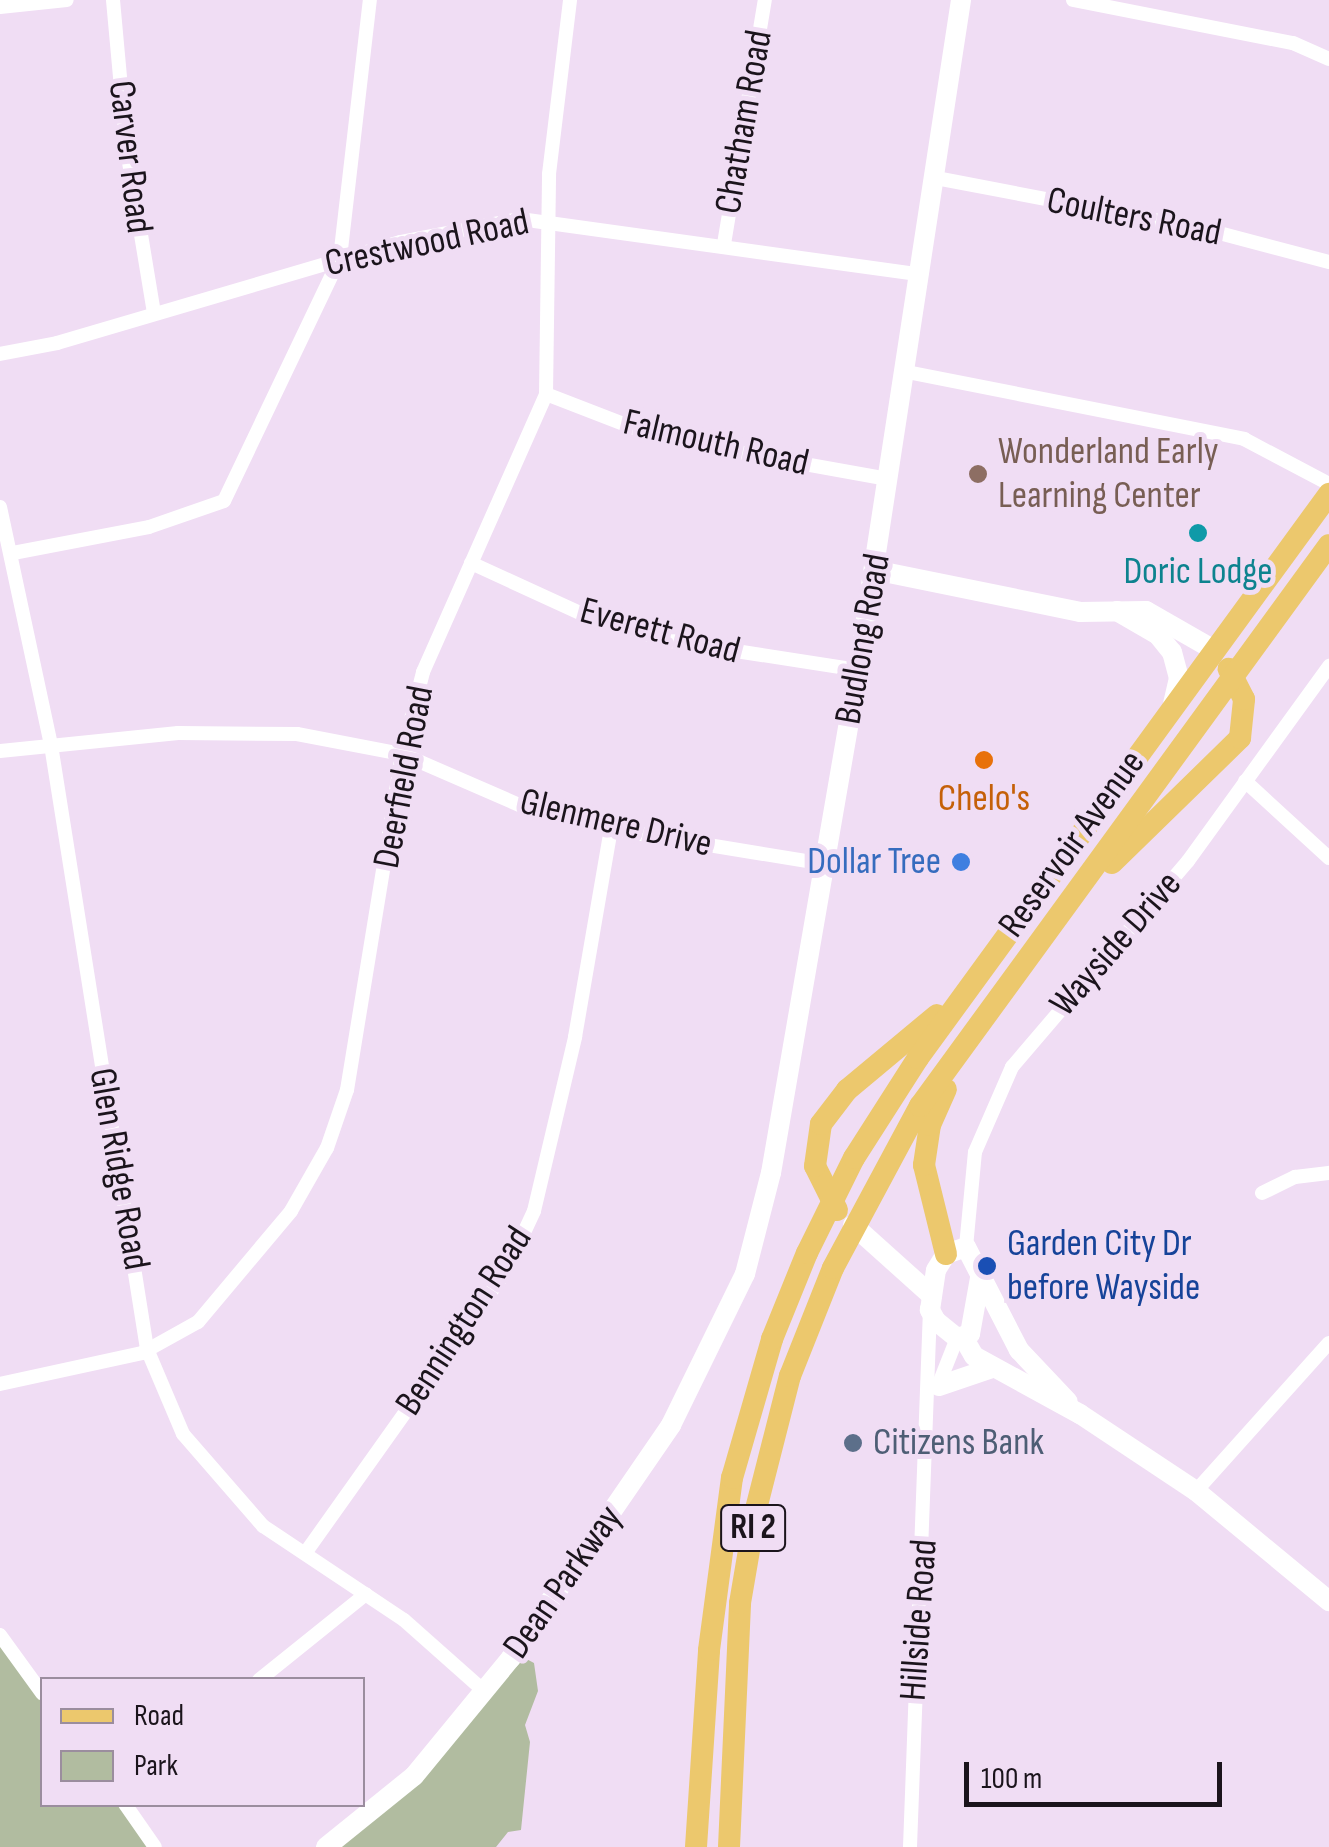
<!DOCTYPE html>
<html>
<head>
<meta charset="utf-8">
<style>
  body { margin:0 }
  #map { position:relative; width:1329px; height:1847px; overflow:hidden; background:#f0ddf4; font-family:"Sofia Sans Condensed",sans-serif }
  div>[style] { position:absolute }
  .green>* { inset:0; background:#b1bca0 }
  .street>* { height:14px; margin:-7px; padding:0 7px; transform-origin:7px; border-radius:7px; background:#fff }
  .secondary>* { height:20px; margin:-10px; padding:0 10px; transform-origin:10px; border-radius:10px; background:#fff }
  .primary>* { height:22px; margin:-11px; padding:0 11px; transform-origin:11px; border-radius:11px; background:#ecc86d }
  .dots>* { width:28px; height:28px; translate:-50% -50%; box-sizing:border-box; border:5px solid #f0ddf4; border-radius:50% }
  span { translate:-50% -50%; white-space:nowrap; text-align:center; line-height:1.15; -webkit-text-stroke:10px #f0ddf4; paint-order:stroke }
  .shield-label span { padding:2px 8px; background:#f0ddf4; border:2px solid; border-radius:8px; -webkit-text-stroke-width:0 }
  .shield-label { font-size:35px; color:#1b141c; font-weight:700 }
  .street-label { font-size:38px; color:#1b141c }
  .education-label { font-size:38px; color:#785e54 }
  .left { translate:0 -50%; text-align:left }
  .culture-label { font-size:38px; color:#0d838f }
  .food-label { font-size:38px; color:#c56008 }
  .shop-label { font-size:38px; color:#366cbe }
  .right { translate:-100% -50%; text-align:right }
  .transit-label { font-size:38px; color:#164399 }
  .service-label { font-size:38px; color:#4e5e75 }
  .legend { position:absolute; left:40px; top:1677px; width:325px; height:130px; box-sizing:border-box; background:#f0ddf4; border:2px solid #9b8d9e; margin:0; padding:12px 18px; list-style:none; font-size:30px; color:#1b141c }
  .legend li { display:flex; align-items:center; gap:20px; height:50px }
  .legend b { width:50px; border:2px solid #9b8d9e }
  .scale { position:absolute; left:964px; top:1762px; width:258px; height:45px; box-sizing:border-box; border:5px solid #1b141c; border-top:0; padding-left:12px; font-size:30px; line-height:35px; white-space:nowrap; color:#1b141c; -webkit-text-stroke:8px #f0ddf4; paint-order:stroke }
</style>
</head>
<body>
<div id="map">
  <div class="green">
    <div style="clip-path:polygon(0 1633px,42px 1691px,42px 1804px,125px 1805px,156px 1847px,0 1847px)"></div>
    <div style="clip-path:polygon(517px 1654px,534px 1663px,538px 1691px,525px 1725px,530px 1742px,521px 1830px,508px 1832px,496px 1847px,325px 1847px,359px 1822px)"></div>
  </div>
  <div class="street">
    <div style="left:113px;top:0;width:145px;rotate:84.8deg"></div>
    <div style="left:126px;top:144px;width:171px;rotate:80.6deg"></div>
    <div style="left:1073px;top:0;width:224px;rotate:11.1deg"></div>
    <div style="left:1293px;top:43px;width:39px;rotate:24deg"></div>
    <div style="left:0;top:7px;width:67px;rotate:-6deg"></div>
    <div style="left:936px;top:178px;width:273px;rotate:10.8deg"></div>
    <div style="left:1204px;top:229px;width:129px;rotate:14.8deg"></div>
    <div style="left:724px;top:244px;width:247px;rotate:-80.5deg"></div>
    <div style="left:0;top:354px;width:58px;rotate:-10.9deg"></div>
    <div style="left:57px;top:343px;width:358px;rotate:-16.4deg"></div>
    <div style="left:400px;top:242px;width:122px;rotate:-10.9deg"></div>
    <div style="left:520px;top:219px;width:405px;rotate:7.9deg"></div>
    <div style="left:907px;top:372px;width:344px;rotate:11.2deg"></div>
    <div style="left:1244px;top:439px;width:96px;rotate:27.9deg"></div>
    <div style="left:546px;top:394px;width:122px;rotate:21.1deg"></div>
    <div style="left:660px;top:438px;width:233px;rotate:10.2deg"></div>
    <div style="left:0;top:507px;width:243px;rotate:77.9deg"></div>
    <div style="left:51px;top:745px;width:612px;rotate:80.97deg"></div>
    <div style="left:147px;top:1349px;width:92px;rotate:67deg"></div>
    <div style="left:183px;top:1434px;width:122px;rotate:49deg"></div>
    <div style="left:263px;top:1526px;width:169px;rotate:33.7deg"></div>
    <div style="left:404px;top:1620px;width:107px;rotate:41.6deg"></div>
    <div style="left:13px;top:553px;width:138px;rotate:-10.8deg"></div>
    <div style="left:149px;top:527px;width:79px;rotate:-19.1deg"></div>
    <div style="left:224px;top:501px;width:269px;rotate:-64.5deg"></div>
    <div style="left:340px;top:258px;width:260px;rotate:-83.4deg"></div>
    <div style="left:471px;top:563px;width:128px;rotate:24.6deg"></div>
    <div style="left:587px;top:616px;width:82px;rotate:17.1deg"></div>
    <div style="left:665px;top:640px;width:195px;rotate:8.8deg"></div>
    <div style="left:0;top:751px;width:179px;rotate:-5.8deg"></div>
    <div style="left:178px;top:733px;width:119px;rotate:0.5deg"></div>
    <div style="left:297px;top:734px;width:107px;rotate:10.8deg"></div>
    <div style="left:402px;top:754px;width:135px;rotate:23.5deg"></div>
    <div style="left:526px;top:808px;width:88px;rotate:13.9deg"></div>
    <div style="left:611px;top:829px;width:216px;rotate:9.3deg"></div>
    <div style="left:1245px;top:781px;width:114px;rotate:42.5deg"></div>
    <div style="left:1262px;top:1193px;width:37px;rotate:-26deg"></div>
    <div style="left:1295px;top:1177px;width:34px;rotate:-7deg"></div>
    <div style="left:966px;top:1247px;width:95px;rotate:-84.6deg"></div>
    <div style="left:975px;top:1152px;width:93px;rotate:-66.5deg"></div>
    <div style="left:1012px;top:1067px;width:271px;rotate:-49.5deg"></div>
    <div style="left:1188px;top:861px;width:241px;rotate:-54.1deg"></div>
    <div style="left:0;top:1384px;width:145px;rotate:-12.3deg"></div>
    <div style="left:142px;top:1353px;width:64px;rotate:-29deg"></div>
    <div style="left:198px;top:1322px;width:145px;rotate:-50deg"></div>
    <div style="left:291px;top:1211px;width:73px;rotate:-60.3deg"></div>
    <div style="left:327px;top:1148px;width:61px;rotate:-71deg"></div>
    <div style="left:347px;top:1090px;width:340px;rotate:-80.7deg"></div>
    <div style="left:402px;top:754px;width:85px;rotate:-75.6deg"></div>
    <div style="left:423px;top:672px;width:304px;rotate:-66.1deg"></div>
    <div style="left:546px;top:394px;width:220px;rotate:-89.2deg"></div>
    <div style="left:549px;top:174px;width:175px;rotate:-83.1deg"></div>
    <div style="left:938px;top:1386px;width:52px;rotate:-68.4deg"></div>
    <div style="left:1196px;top:1491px;width:199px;rotate:-48.1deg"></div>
    <div style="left:306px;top:1552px;width:347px;rotate:-54.6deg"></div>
    <div style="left:507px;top:1269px;width:64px;rotate:-65deg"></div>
    <div style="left:534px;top:1211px;width:179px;rotate:-76.7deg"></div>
    <div style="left:575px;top:1037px;width:211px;rotate:-80.2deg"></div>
    <div style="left:0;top:1635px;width:72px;rotate:54.1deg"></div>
    <div style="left:259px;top:1680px;width:137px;rotate:-38.8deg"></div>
    <div style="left:125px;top:1804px;width:52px;rotate:55.1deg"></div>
    <div style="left:910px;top:1847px;width:537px;rotate:-87.87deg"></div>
  </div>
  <div class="secondary">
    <div style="left:874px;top:570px;width:210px;rotate:11.5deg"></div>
    <div style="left:1080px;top:612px;width:66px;rotate:-0.9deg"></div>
    <div style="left:1146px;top:611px;width:78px;rotate:29.8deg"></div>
    <div style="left:1117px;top:611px;width:48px;rotate:30.3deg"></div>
    <div style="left:1158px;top:635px;width:22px;rotate:51deg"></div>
    <div style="left:1172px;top:652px;width:27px;rotate:75deg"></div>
    <div style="left:1179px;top:678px;width:26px;rotate:103deg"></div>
    <div style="left:853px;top:1225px;width:106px;rotate:41.9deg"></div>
    <div style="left:980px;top:1278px;width:57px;rotate:100.1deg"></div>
    <div style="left:970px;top:1334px;width:14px;rotate:163deg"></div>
    <div style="left:957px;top:1338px;width:27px;rotate:-141deg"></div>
    <div style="left:936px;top:1321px;width:13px;rotate:-119deg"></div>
    <div style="left:930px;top:1310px;width:40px;rotate:-81.5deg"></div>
    <div style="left:936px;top:1270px;width:19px;rotate:-58deg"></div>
    <div style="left:946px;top:1254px;width:21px;rotate:-19deg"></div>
    <div style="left:966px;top:1247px;width:116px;rotate:62.8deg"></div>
    <div style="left:1019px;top:1350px;width:71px;rotate:46.7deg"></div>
    <div style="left:963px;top:1337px;width:22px;rotate:60deg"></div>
    <div style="left:974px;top:1356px;width:121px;rotate:28.7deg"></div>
    <div style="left:1080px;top:1414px;width:139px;rotate:33.6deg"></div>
    <div style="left:1196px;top:1491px;width:173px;rotate:39.6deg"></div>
    <div style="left:939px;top:1386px;width:56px;rotate:-18.8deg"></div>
    <div style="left:326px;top:1847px;width:113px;rotate:-38.9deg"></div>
    <div style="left:414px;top:1776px;width:153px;rotate:-50.6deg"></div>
    <div style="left:511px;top:1658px;width:283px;rotate:-55.5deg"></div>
    <div style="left:671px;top:1425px;width:168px;rotate:-63.9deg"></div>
    <div style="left:745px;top:1274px;width:104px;rotate:-75.6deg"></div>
    <div style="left:771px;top:1173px;width:510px;rotate:-80.19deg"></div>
    <div style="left:858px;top:670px;width:678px;rotate:-81.26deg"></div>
  </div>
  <div class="primary">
    <div style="left:1112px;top:863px;width:179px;rotate:-44.3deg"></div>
    <div style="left:1240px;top:738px;width:39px;rotate:-84deg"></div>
    <div style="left:1244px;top:699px;width:34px;rotate:-117deg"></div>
    <div style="left:837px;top:1210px;width:49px;rotate:-116.6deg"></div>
    <div style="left:815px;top:1166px;width:42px;rotate:-81.9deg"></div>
    <div style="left:821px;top:1124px;width:43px;rotate:-52.6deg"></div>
    <div style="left:847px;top:1090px;width:117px;rotate:-39.8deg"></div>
    <div style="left:946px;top:1254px;width:92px;rotate:-103.9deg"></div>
    <div style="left:924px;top:1165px;width:40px;rotate:-81.5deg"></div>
    <div style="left:930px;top:1125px;width:39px;rotate:-66deg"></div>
    <div style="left:696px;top:1847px;width:197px;rotate:-86.2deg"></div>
    <div style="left:709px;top:1650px;width:174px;rotate:-82.4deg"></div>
    <div style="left:732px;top:1478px;width:145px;rotate:-73.9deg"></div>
    <div style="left:772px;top:1339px;width:93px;rotate:-67.9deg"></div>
    <div style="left:807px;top:1253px;width:106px;rotate:-63.7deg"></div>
    <div style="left:854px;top:1158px;width:119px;rotate:-57.4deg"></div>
    <div style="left:918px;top:1058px;width:698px;rotate:-53.92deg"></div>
    <div style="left:729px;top:1847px;width:244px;rotate:-87.4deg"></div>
    <div style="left:740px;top:1603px;width:95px;rotate:-80.3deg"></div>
    <div style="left:756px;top:1509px;width:137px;rotate:-75.7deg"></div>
    <div style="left:790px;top:1376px;width:116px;rotate:-68.3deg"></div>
    <div style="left:833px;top:1268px;width:184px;rotate:-61.8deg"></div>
    <div style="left:920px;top:1106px;width:694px;rotate:-53.91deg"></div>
  </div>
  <div class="dots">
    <div style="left:978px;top:474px;background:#8d6e63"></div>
    <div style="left:1198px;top:533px;background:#0f9aa8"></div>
    <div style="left:984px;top:760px;background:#e8710a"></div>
    <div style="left:961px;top:862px;background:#3f7fe0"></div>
    <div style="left:987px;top:1266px;background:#1a4fb4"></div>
    <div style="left:853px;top:1443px;background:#5c6f8a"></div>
  </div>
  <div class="shield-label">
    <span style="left:753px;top:1528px">RI 2</span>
  </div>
  <div class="street-label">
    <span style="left:744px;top:122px;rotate:-80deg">Chatham Road</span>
    <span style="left:130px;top:157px;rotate:83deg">Carver Road</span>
    <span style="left:1134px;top:217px;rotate:11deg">Coulters Road</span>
    <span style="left:427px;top:243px;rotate:-12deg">Crestwood Road</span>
    <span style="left:716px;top:443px;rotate:13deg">Falmouth Road</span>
    <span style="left:660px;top:631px;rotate:15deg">Everett Road</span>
    <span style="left:863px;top:639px;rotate:-80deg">Budlong Road</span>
    <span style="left:404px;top:777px;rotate:-79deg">Deerfield Road</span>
    <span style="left:616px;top:823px;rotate:13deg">Glenmere Drive</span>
    <span style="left:1072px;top:844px;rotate:-54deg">Reservoir Avenue</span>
    <span style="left:1116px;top:944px;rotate:-49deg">Wayside Drive</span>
    <span style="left:119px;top:1169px;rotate:80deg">Glen Ridge Road</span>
    <span style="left:464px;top:1321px;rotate:-57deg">Bennington Road</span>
    <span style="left:563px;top:1582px;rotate:-55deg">Dean Parkway</span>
    <span style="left:919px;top:1620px;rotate:-86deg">Hillside Road</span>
  </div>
  <div class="education-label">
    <span class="left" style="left:998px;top:474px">Wonderland Early<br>Learning Center</span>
  </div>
  <div class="culture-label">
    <span style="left:1198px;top:572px">Doric Lodge</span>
  </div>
  <div class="food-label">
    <span style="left:984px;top:799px">Chelo's</span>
  </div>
  <div class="shop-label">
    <span class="right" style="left:941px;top:862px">Dollar Tree</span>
  </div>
  <div class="transit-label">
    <span class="left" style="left:1007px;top:1266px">Garden City Dr<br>before Wayside</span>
  </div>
  <div class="service-label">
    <span class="left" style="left:873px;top:1443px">Citizens Bank</span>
  </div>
  <ul class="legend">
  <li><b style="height:12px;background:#ecc86d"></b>Road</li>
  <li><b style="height:28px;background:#b1bca0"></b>Park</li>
  </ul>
  <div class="scale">100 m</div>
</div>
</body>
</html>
